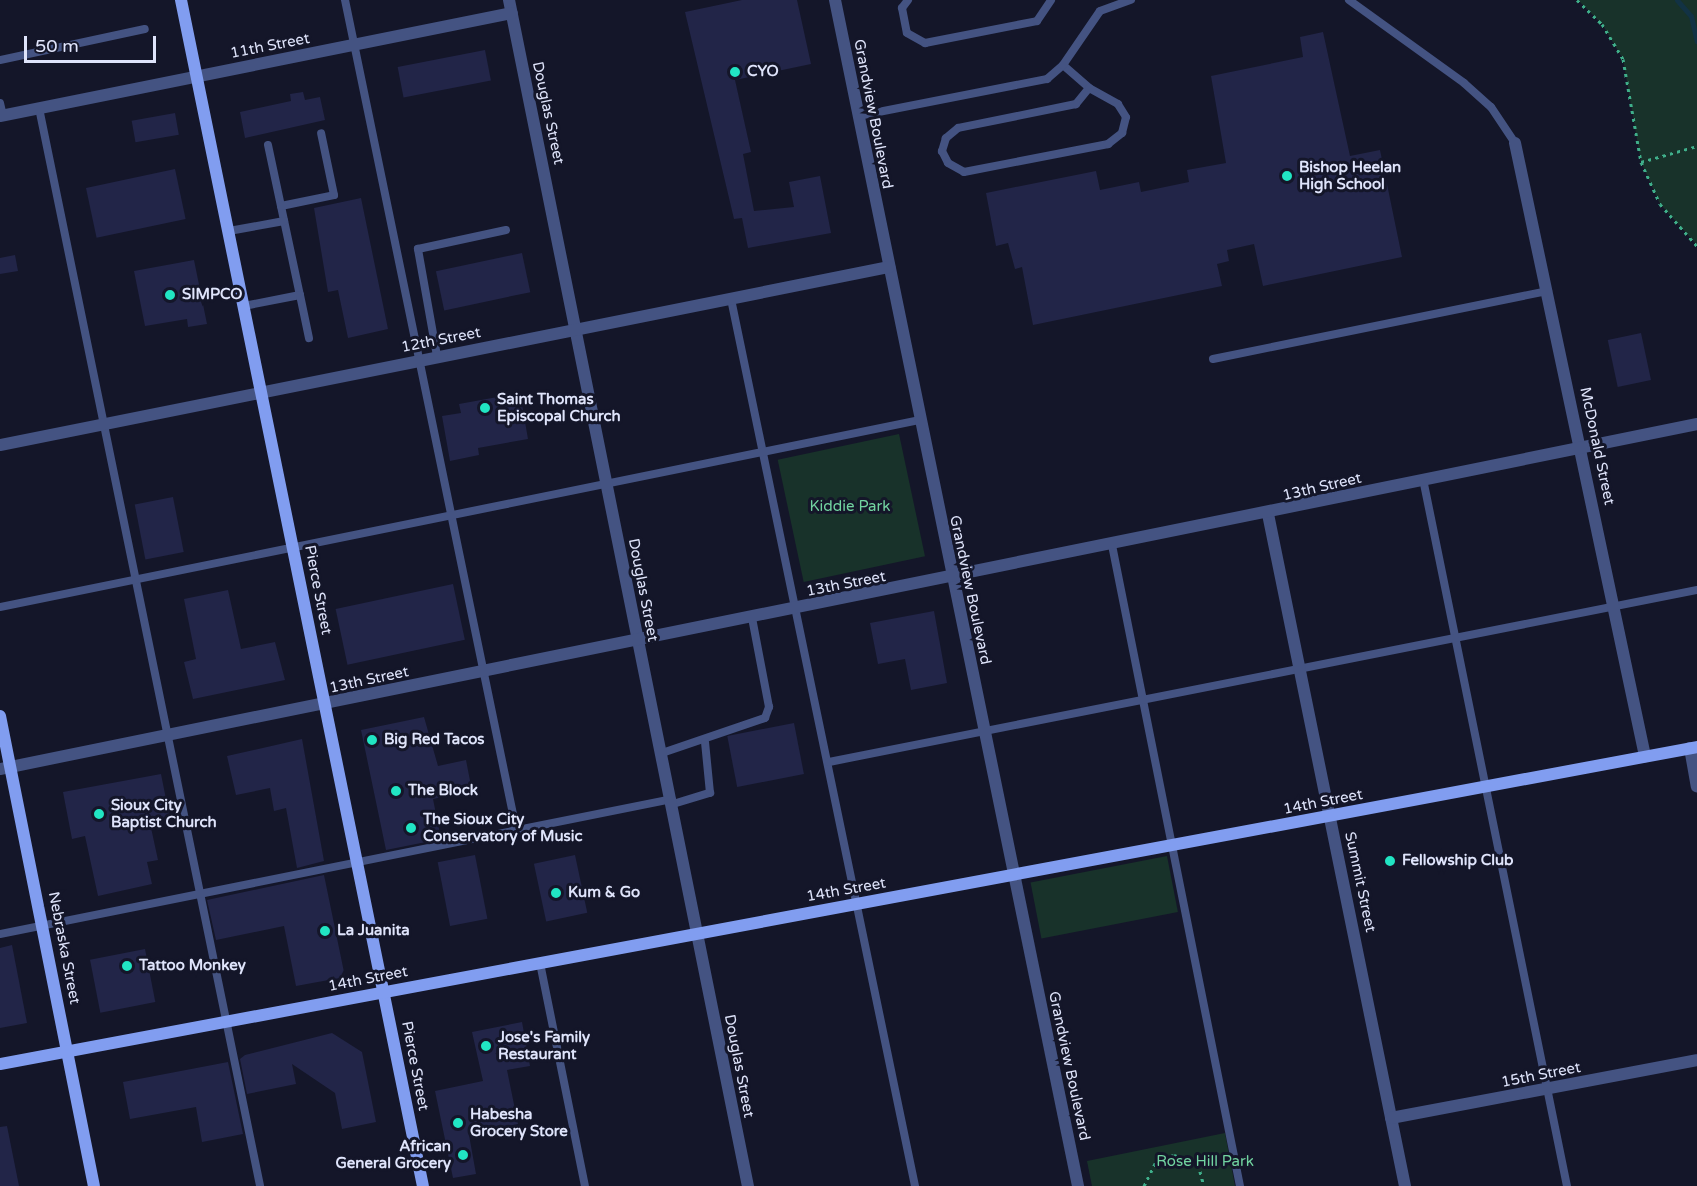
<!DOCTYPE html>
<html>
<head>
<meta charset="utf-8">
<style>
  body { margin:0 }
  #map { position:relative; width:1697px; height:1186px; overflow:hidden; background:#141629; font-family:"Varela Round",sans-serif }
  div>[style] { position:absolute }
  .green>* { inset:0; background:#18322a; transform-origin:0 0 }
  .stream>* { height:5px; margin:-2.5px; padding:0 2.5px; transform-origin:2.5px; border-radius:2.5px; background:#123244 }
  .building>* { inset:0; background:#222548; transform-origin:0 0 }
  .path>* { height:3px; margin-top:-1.5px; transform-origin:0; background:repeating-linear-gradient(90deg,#3faf8a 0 3px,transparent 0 7.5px) }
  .service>* { height:8px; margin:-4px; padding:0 4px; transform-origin:4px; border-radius:4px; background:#445382 }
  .minor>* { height:12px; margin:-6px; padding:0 6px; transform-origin:6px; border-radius:6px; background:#445382 }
  .secondary>* { height:12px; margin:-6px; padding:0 6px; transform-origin:6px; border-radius:6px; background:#819df0 }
  .dots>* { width:16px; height:16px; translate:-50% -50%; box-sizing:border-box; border:3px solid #141629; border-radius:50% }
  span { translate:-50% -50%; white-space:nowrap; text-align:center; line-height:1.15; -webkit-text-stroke:6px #141629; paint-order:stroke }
  .street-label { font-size:15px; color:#dfe4fb }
  .poi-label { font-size:15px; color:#dfe4fb; font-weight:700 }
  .left { translate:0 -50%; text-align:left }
  .right { translate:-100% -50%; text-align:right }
  .park-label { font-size:15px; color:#72d4a1 }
  .scale { position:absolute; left:24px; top:36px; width:132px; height:27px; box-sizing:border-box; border:3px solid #dfe4fb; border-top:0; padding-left:8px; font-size:18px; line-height:21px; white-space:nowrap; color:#dfe4fb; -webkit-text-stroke:4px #141629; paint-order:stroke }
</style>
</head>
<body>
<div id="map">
  <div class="green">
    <div style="clip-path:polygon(1578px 0,1697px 0,1697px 245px,1660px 204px,1641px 162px,1623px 59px,1602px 24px)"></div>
    <div style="left:899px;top:434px;width:125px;height:124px;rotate:78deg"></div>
    <div style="left:1167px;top:856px;width:57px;height:139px;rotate:79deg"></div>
    <div style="clip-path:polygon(1225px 1133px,1235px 1186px,1092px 1186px,1087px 1161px)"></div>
  </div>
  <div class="stream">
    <div style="left:1677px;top:0;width:21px;rotate:49deg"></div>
    <div style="left:1691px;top:16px;width:26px;rotate:77deg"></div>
  </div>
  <div class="building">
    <div style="clip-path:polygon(742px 0,797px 0,811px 64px,735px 80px,751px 152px,743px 154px,754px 211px,794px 207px,789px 182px,820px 176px,831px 233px,748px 248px,742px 218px,734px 219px,685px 12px)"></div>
    <div style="clip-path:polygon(1323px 32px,1350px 156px,1380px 150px,1402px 257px,1263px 286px,1254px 244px,1227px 250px,1229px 261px,1217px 264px,1222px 286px,1033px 325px,1022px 267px,1015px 269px,1008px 243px,996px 246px,986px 193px,1096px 171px,1100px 190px,1139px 182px,1141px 192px,1189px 182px,1187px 170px,1226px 163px,1211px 76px,1303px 57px,1300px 37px)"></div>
    <div style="left:485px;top:50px;width:31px;height:89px;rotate:79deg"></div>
    <div style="clip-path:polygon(303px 92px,305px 100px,320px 97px,325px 120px,245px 138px,240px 112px,291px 101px,290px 94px)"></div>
    <div style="left:175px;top:113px;width:22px;height:44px;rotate:80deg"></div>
    <div style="left:175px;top:169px;width:51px;height:91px;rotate:78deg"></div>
    <div style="clip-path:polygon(361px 198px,388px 329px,348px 338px,338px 290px,328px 292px,314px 208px)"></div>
    <div style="left:522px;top:253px;width:40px;height:88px;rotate:78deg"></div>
    <div style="clip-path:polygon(15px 255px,18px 271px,0 274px,0 258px)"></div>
    <div style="clip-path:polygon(194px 260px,207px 324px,188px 327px,187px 319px,145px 326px,134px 271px)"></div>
    <div style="left:1641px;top:333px;width:48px;height:34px;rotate:78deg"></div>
    <div style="clip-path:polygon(520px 393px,528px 439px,478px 448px,479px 455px,450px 461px,442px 416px,461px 413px,459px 404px)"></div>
    <div style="left:173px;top:497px;width:56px;height:39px;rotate:79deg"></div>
    <div style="left:453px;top:584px;width:57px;height:120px;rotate:78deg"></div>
    <div style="clip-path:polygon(228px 590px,241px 649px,275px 642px,285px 680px,193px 699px,184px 662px,196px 659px,184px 599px)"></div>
    <div style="clip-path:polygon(934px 611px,947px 683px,911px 690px,905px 659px,878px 664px,870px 623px)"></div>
    <div style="clip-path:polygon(424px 717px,438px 766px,466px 760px,472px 791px,433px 799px,441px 839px,386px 850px,361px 730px)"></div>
    <div style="left:794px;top:723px;width:52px;height:68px;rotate:79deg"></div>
    <div style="clip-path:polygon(302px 739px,324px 861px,297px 868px,286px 808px,274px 811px,270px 788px,236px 795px,227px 756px)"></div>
    <div style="clip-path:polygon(161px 774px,170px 819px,150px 823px,158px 860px,147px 862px,152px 884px,98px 896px,85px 836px,72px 839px,63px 792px)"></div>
    <div style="left:475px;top:855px;width:65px;height:38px;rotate:79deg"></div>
    <div style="left:575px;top:855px;width:59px;height:42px;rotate:78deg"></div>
    <div style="clip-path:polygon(324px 875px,345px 977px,296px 986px,284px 926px,216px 940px,207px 900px)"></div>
    <div style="clip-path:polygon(12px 945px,27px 1023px,0 1028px,0 948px)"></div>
    <div style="left:145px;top:949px;width:54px;height:56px;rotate:79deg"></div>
    <div style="clip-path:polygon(522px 1022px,530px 1066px,507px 1070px,518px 1124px,469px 1135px,476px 1174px,453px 1178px,435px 1091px,483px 1081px,472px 1032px)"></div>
    <div style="clip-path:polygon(332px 1033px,362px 1052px,376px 1122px,342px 1129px,335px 1093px,292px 1064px,296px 1084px,247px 1094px,240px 1059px,245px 1055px)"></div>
    <div style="clip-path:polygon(228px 1062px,243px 1134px,202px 1142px,196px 1107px,130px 1119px,123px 1082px)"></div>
    <div style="clip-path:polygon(7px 1126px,19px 1186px,0 1186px,0 1127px)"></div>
  </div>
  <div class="path">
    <div style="left:1577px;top:0;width:35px;rotate:44deg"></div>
    <div style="left:1602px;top:24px;width:41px;rotate:59deg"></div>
    <div style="left:1623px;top:59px;width:105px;rotate:80.1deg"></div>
    <div style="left:1641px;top:162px;width:46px;rotate:65.7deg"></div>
    <div style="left:1660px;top:204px;width:56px;rotate:48.6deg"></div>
    <div style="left:1641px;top:162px;width:58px;rotate:-15.9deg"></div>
    <div style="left:1144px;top:1186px;width:30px;rotate:-64deg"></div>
    <div style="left:1157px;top:1159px;width:17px;rotate:-13deg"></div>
    <div style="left:1174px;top:1155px;width:26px;rotate:21deg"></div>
    <div style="left:1198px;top:1164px;width:23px;rotate:75deg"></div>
  </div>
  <div class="service">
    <div style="left:345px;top:0;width:846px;rotate:78.34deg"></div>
    <div style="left:908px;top:0;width:10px;rotate:127deg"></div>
    <div style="left:902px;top:8px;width:25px;rotate:79deg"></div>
    <div style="left:907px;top:33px;width:21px;rotate:29deg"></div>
    <div style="left:925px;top:43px;width:114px;rotate:-11.1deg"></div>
    <div style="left:1037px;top:21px;width:25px;rotate:-56deg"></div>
    <div style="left:1349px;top:0;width:142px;rotate:35.8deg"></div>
    <div style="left:1464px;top:83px;width:36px;rotate:42deg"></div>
    <div style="left:1491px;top:107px;width:43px;rotate:56.3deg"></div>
    <div style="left:0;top:60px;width:148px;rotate:-12.1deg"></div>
    <div style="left:1063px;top:65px;width:35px;rotate:41deg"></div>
    <div style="left:1089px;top:88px;width:21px;rotate:129deg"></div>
    <div style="left:1076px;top:104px;width:120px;rotate:168.5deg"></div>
    <div style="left:958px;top:128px;width:16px;rotate:140deg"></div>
    <div style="left:946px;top:138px;width:14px;rotate:107deg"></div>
    <div style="left:942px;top:151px;width:13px;rotate:63deg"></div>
    <div style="left:948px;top:163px;width:18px;rotate:29deg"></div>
    <div style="left:964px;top:172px;width:147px;rotate:-11deg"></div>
    <div style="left:1108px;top:144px;width:18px;rotate:-38deg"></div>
    <div style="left:1122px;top:133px;width:16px;rotate:-76deg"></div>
    <div style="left:1126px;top:117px;width:15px;rotate:-122deg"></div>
    <div style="left:1118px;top:104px;width:33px;rotate:-151deg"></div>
    <div style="left:0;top:103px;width:13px;rotate:77deg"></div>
    <div style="left:39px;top:108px;width:1100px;rotate:78.41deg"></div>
    <div style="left:858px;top:116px;width:193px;rotate:-11.1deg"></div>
    <div style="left:1047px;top:79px;width:21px;rotate:-41deg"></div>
    <div style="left:1063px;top:65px;width:65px;rotate:-55.6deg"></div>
    <div style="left:1100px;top:11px;width:33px;rotate:-20deg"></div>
    <div style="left:268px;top:145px;width:153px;rotate:78deg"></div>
    <div style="left:281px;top:206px;width:54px;rotate:-11.7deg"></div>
    <div style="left:334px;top:195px;width:63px;rotate:-101.8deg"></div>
    <div style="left:229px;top:231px;width:56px;rotate:-10.3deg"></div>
    <div style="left:731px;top:299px;width:906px;rotate:78.28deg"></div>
    <div style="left:244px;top:306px;width:57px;rotate:-11.1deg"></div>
    <div style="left:300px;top:295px;width:44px;rotate:78.2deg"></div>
    <div style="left:437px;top:356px;width:109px;rotate:-100.1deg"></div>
    <div style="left:418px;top:249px;width:90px;rotate:-12.2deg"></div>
    <div style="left:1213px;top:359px;width:342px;rotate:-11.5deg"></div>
    <div style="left:1423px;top:479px;width:722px;rotate:78.49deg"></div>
    <div style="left:1112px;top:545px;width:654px;rotate:78.71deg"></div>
    <div style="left:0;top:607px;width:939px;rotate:-11.49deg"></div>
    <div style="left:662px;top:753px;width:109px;rotate:-18.8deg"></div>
    <div style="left:765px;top:718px;width:12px;rotate:-70deg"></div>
    <div style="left:769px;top:707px;width:91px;rotate:-100.8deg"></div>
    <div style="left:829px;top:762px;width:885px;rotate:-11.21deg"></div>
    <div style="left:673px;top:804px;width:39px;rotate:-17deg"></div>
    <div style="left:710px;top:793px;width:51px;rotate:-95.6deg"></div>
    <div style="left:0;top:934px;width:685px;rotate:-11.36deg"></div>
    <div style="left:540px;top:963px;width:227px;rotate:78.6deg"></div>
  </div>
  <div class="minor">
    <div style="left:509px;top:0;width:1210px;rotate:78.61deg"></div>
    <div style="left:835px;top:0;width:1211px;rotate:78.42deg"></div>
    <div style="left:0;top:116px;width:522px;rotate:-11.37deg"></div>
    <div style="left:1515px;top:143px;width:627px;rotate:78.03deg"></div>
    <div style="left:0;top:445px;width:907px;rotate:-11.32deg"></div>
    <div style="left:1268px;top:514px;width:686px;rotate:78.48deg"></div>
    <div style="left:1690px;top:748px;width:39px;rotate:80deg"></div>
    <div style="left:0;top:769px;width:1732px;rotate:-11.49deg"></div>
    <div style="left:1391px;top:1118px;width:311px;rotate:-10.7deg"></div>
  </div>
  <div class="secondary">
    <div style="left:181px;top:0;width:1210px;rotate:78.47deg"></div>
    <div style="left:0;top:716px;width:479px;rotate:78.7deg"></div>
    <div style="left:0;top:1064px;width:1726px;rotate:-10.58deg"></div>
  </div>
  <div class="dots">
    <div style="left:735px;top:72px;background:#21e5c3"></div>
    <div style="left:1287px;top:176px;background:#21e5c3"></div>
    <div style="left:170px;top:295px;background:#21e5c3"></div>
    <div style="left:485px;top:408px;background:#21e5c3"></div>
    <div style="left:372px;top:740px;background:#21e5c3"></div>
    <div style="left:396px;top:791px;background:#21e5c3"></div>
    <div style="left:99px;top:814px;background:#21e5c3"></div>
    <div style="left:411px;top:828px;background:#21e5c3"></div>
    <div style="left:1390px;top:861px;background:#21e5c3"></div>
    <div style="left:556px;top:893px;background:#21e5c3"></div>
    <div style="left:325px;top:931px;background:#21e5c3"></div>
    <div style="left:127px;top:966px;background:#21e5c3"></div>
    <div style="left:486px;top:1046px;background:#21e5c3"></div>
    <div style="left:458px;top:1123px;background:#21e5c3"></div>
    <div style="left:463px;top:1155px;background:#21e5c3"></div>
  </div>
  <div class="street-label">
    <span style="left:270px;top:46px;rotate:-11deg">11th Street</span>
    <span style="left:548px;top:113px;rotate:78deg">Douglas Street</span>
    <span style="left:873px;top:114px;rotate:79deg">Grandview Boulevard</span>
    <span style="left:441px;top:340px;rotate:-11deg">12th Street</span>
    <span style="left:1597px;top:446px;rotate:78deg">McDonald Street</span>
    <span style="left:1322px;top:487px;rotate:-13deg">13th Street</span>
    <span style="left:846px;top:584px;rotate:-11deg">13th Street</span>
    <span style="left:318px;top:590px;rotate:79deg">Pierce Street</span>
    <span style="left:643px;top:590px;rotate:79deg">Douglas Street</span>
    <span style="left:970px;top:590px;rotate:78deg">Grandview Boulevard</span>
    <span style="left:369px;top:680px;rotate:-12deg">13th Street</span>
    <span style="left:1323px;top:802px;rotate:-11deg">14th Street</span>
    <span style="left:1360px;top:882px;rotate:78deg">Summit Street</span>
    <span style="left:846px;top:890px;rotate:-10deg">14th Street</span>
    <span style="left:64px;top:948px;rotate:79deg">Nebraska Street</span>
    <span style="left:368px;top:979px;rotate:-11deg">14th Street</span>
    <span style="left:415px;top:1066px;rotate:79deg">Pierce Street</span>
    <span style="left:739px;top:1066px;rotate:79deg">Douglas Street</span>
    <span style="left:1069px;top:1066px;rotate:78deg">Grandview Boulevard</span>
    <span style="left:1541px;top:1075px;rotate:-11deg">15th Street</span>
  </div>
  <div class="poi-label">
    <span class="left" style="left:747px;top:72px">CYO</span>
    <span class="left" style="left:1299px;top:176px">Bishop Heelan<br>High School</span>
    <span class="left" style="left:182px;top:295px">SIMPCO</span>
    <span class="left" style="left:497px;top:408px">Saint Thomas<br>Episcopal Church</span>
    <span class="left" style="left:384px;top:740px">Big Red Tacos</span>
    <span class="left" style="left:408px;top:791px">The Block</span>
    <span class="left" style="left:111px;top:814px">Sioux City<br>Baptist Church</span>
    <span class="left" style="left:423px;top:828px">The Sioux City<br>Conservatory of Music</span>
    <span class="left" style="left:1402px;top:861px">Fellowship Club</span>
    <span class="left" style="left:568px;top:893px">Kum &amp; Go</span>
    <span class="left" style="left:337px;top:931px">La Juanita</span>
    <span class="left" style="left:139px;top:966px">Tattoo Monkey</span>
    <span class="left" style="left:498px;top:1046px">Jose's Family<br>Restaurant</span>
    <span class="left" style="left:470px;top:1123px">Habesha<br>Grocery Store</span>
    <span class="right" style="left:451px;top:1155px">African<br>General Grocery</span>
  </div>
  <div class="park-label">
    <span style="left:850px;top:507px">Kiddie Park</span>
    <span style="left:1205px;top:1162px">Rose Hill Park</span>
  </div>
  <div class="scale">50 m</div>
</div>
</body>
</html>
